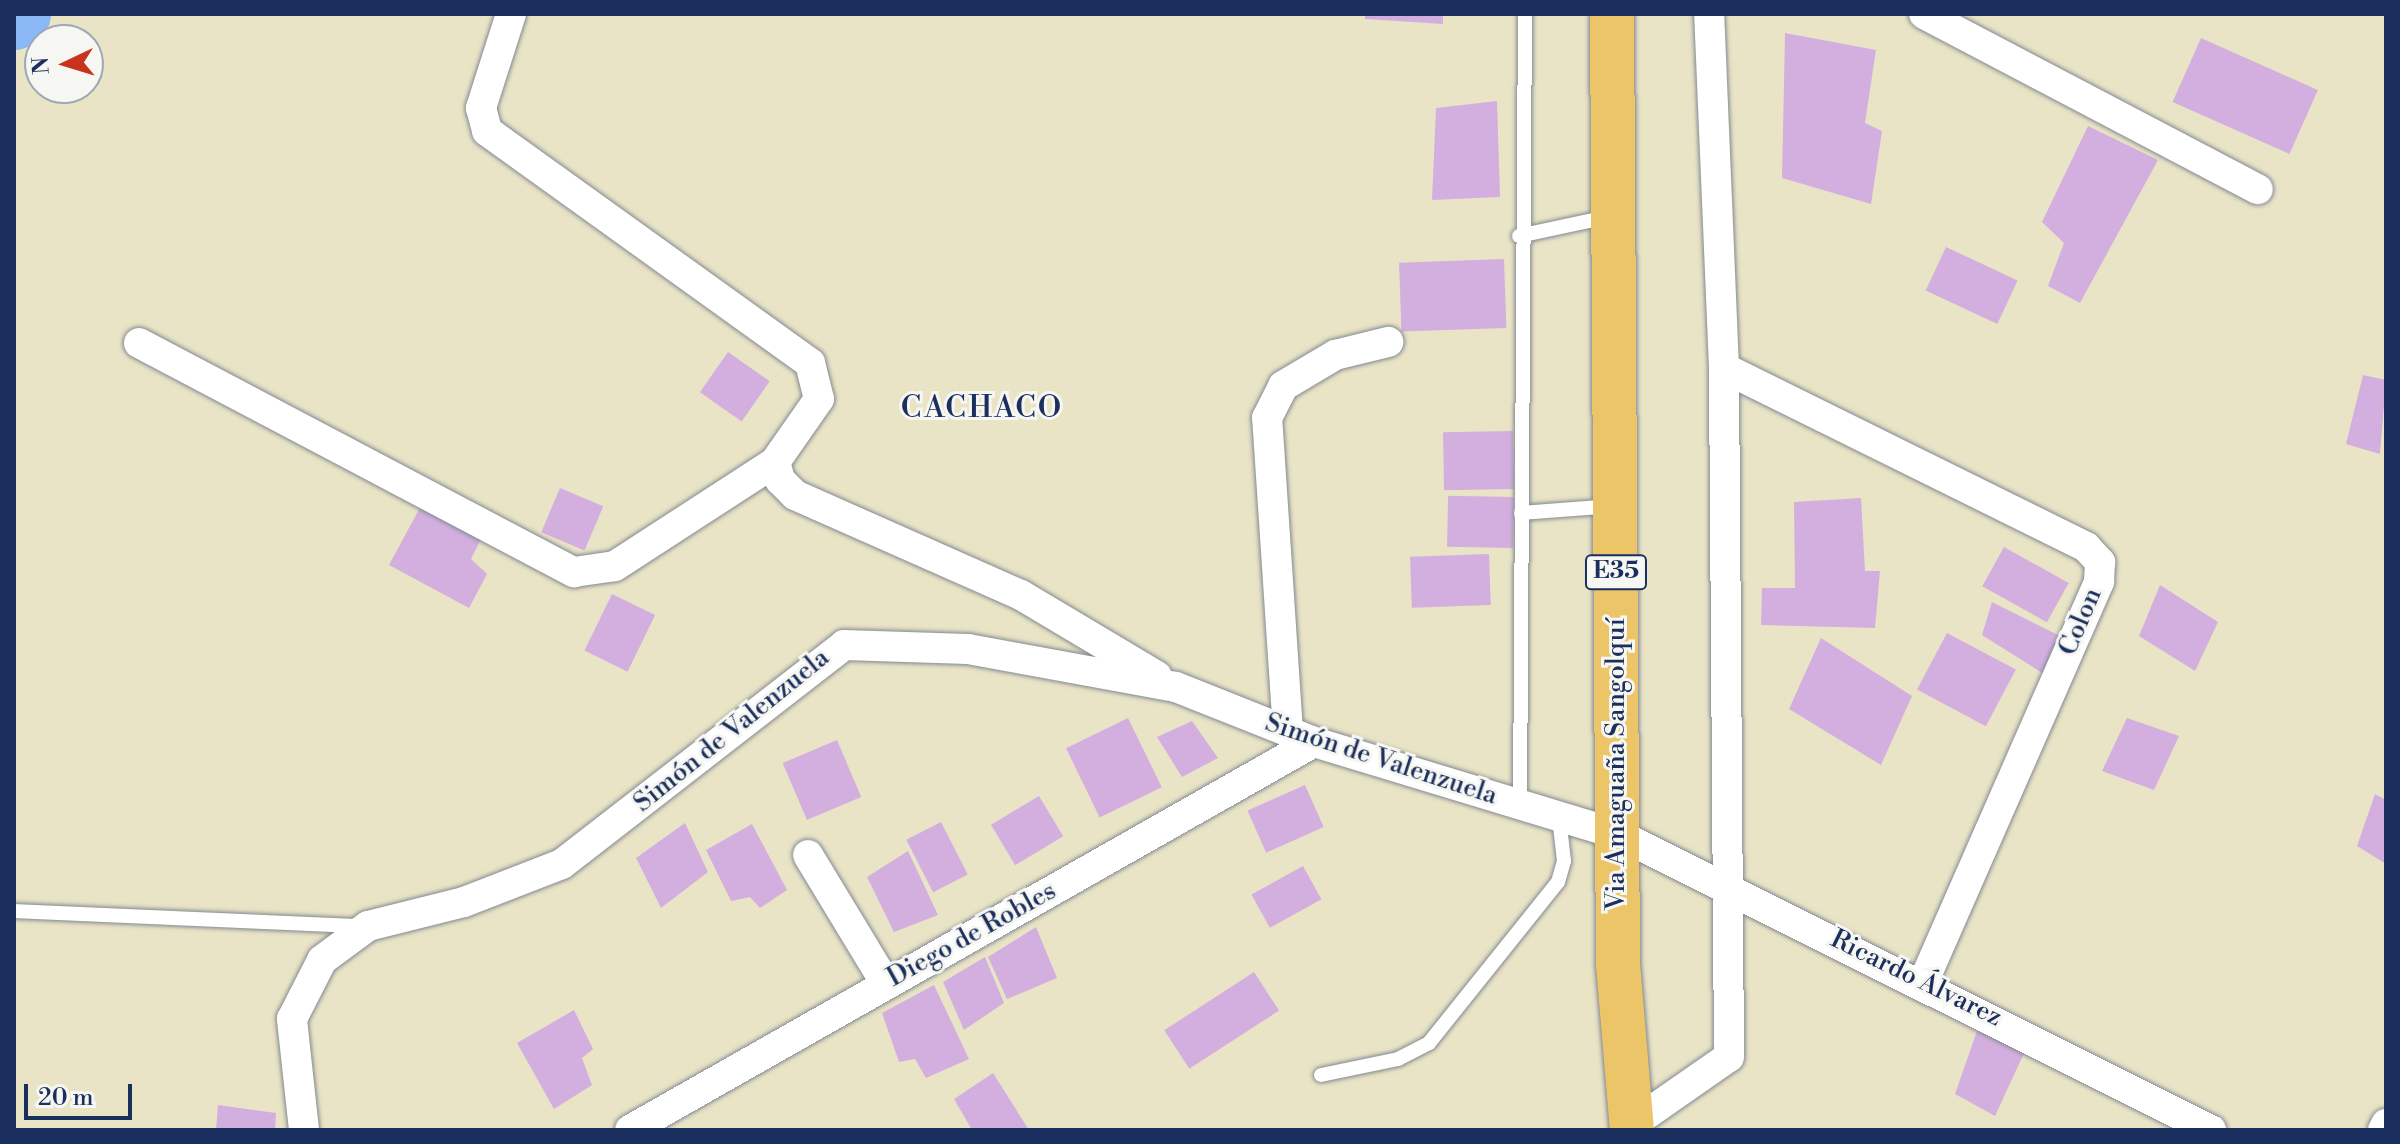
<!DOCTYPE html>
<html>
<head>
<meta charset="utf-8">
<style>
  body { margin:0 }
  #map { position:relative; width:2400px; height:1144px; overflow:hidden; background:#eae4c6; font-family:"Libre Bodoni",serif }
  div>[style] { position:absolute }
  .river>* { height:66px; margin:-33px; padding:0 33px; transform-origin:33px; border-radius:33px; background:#89b8f4 }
  .building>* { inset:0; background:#d3afe0; transform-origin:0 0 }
  .roads { filter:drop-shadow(0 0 2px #828a92) drop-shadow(0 0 2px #828a92) }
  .service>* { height:14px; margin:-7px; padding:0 7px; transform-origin:7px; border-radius:7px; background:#fff }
  .minor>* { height:30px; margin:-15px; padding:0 15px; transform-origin:15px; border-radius:15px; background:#fff }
  .trunk>* { height:44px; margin:-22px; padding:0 22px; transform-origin:22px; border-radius:22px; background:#edc569 }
  span { translate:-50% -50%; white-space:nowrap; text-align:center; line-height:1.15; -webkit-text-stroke:6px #f6f6f2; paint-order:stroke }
  .shield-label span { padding:2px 6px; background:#f6f6f2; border:2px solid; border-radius:6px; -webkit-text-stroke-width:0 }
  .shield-label { font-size:24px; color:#1b2f5e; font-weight:700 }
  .street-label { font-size:26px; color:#1b2f5e }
  .quarter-label { font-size:30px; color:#1b2f5e; letter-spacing:2px }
  .frame { position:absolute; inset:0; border:16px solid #1b2f5e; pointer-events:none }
  .north { position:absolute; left:24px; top:24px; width:80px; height:80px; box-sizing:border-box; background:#f6f6f2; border:2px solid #9ea6b7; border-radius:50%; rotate:266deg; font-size:22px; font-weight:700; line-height:32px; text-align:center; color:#1b2f5e }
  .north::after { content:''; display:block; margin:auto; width:28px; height:36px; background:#c8321e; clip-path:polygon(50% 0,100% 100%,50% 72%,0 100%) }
  .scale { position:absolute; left:24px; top:1084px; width:108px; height:36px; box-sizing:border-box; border:4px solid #1b2f5e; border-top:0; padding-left:10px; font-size:24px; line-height:28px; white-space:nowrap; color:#1b2f5e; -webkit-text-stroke:6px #f6f6f2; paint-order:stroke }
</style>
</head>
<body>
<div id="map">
  <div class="river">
    <div style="left:14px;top:17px;width:5px;rotate:-37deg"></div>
  </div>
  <div class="building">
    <div style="clip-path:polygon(1365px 14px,1443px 14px,1443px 24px,1365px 19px)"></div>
    <div style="clip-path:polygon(1785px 33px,1876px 50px,1865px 123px,1882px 131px,1871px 204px,1782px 178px)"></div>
    <div style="left:2201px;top:38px;width:128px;height:70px;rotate:24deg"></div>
    <div style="clip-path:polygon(1497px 101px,1500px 197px,1432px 200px,1436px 108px)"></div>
    <div style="clip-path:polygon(2088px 126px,2158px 160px,2080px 303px,2048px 286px,2064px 243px,2042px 222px)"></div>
    <div style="left:1946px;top:247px;width:79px;height:48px;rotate:25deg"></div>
    <div style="left:1504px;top:259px;width:69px;height:105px;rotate:88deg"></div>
    <div style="left:728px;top:352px;width:51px;height:49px;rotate:35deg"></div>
    <div style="clip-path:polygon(2363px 375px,2386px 380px,2380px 454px,2346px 444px)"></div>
    <div style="left:1513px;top:431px;width:58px;height:70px;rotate:89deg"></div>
    <div style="left:560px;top:488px;width:47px;height:48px;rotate:23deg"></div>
    <div style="left:1514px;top:497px;width:51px;height:66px;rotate:91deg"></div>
    <div style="clip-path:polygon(1861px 498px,1865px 571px,1880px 571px,1875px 628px,1761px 625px,1762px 588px,1795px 588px,1794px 502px)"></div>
    <div style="clip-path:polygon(423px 502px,483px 535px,471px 559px,487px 574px,469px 608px,389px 565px)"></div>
    <div style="left:2004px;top:547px;width:74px;height:45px;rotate:29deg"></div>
    <div style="left:1489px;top:554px;width:51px;height:79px;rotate:88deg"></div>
    <div style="clip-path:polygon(2160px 585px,2218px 622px,2195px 671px,2139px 636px)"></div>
    <div style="left:612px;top:594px;width:48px;height:63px;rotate:26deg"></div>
    <div style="clip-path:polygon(1992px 602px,2062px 637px,2044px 674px,1982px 635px)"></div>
    <div style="left:1947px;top:633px;width:78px;height:64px;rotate:28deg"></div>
    <div style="clip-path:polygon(1821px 638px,1912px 696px,1881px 765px,1789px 709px)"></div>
    <div style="left:1128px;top:718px;width:77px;height:69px;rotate:64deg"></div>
    <div style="clip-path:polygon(2127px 718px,2179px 736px,2154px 790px,2102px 771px)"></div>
    <div style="clip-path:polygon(1192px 721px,1218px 758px,1182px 777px,1157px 737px)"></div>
    <div style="left:837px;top:740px;width:62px;height:59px;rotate:67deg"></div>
    <div style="left:1305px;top:785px;width:46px;height:63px;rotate:66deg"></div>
    <div style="clip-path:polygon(2375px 794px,2386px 800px,2386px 864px,2357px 846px)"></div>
    <div style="left:1039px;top:796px;width:47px;height:56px;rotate:59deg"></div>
    <div style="left:941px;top:822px;width:59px;height:39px;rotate:63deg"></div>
    <div style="clip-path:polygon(685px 823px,708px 872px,661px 908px,636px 858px)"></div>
    <div style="clip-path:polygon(752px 824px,787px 890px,760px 908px,750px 897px,731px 901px,706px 850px)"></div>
    <div style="clip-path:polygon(908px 851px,938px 915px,894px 932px,867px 877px)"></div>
    <div style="left:1303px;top:866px;width:38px;height:59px;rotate:61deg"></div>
    <div style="clip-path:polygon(1036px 927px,1057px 978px,1007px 999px,988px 957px)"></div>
    <div style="clip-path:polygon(985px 957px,1004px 1003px,964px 1030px,943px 982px)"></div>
    <div style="left:1254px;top:972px;width:46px;height:107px;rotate:57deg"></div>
    <div style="clip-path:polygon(934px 985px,969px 1059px,926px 1078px,915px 1059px,899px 1062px,882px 1013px)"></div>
    <div style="clip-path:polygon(574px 1010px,593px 1049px,582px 1058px,592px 1085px,554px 1109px,517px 1043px)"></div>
    <div style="clip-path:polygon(1977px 1031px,2025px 1051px,1995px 1116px,1955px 1094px)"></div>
    <div style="clip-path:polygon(993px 1073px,1029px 1130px,972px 1130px,954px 1099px)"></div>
    <div style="clip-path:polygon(218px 1105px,276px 1113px,275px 1130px,216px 1130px)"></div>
  </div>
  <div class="roads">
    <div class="service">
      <div style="left:1519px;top:236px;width:91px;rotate:-12.1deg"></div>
      <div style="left:1521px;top:513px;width:92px;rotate:-4.4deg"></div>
      <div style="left:1520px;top:804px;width:790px;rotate:-89.64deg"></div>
      <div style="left:14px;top:911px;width:346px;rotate:2.5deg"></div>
      <div style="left:1321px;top:1075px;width:79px;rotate:-11.7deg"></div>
      <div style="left:1398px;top:1059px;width:35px;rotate:-27deg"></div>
      <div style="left:1429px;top:1043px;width:206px;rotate:-51.3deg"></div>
      <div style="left:1558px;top:882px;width:22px;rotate:-74deg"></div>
      <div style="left:1564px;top:861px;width:44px;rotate:-96.5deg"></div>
    </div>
    <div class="minor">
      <div style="left:511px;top:14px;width:99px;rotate:107.7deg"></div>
      <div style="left:481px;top:108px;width:24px;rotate:75deg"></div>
      <div style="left:487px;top:131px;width:398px;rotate:35.7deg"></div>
      <div style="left:810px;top:363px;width:37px;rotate:76deg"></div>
      <div style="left:819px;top:399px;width:77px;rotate:124.9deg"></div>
      <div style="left:775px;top:462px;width:19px;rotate:74deg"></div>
      <div style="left:780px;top:480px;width:21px;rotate:45deg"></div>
      <div style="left:795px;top:495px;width:247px;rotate:23.9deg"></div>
      <div style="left:1021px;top:595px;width:158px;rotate:30.8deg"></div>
      <div style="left:1924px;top:14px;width:377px;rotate:27.7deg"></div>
      <div style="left:139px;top:343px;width:492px;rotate:27.8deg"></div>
      <div style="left:574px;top:572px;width:41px;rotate:-8.3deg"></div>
      <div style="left:615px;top:566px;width:191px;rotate:-33deg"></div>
      <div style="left:1724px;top:368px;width:404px;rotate:26.3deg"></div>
      <div style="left:2086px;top:547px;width:21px;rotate:47deg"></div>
      <div style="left:2100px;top:562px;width:20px;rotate:93deg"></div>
      <div style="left:2099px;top:582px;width:436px;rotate:113.7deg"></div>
      <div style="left:1288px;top:732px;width:315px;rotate:-93.8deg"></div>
      <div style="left:1267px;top:418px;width:36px;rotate:-63deg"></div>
      <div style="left:1283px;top:386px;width:61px;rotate:-30.8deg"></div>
      <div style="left:1335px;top:355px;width:55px;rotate:-13.8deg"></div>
      <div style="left:808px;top:855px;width:151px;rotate:58.8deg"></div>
      <div style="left:1631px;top:1125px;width:119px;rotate:-34.8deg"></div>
      <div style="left:1729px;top:1057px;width:689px;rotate:-90.42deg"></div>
      <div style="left:1724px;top:368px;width:354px;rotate:-92.4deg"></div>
      <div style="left:304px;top:1130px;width:112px;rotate:-96.2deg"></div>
      <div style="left:292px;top:1019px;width:66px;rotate:-63deg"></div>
      <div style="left:322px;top:960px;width:57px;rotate:-36.5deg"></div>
      <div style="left:368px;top:926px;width:99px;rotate:-14deg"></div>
      <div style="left:464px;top:902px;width:105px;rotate:-21.2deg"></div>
      <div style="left:562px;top:864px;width:357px;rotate:-37.8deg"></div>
      <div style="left:844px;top:645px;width:124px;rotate:1.8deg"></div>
      <div style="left:968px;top:649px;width:211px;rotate:10.4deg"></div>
      <div style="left:1176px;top:687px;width:149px;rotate:21.7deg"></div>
      <div style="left:1314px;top:742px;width:317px;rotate:16.9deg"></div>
      <div style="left:1617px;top:834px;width:664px;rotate:26.49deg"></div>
      <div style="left:630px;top:1130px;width:786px;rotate:-29.56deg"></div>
      <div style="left:2383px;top:1130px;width:7px;rotate:-63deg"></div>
    </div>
    <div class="trunk">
      <div style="left:1612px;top:14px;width:950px;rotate:89.64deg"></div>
      <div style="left:1618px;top:964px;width:167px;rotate:85.2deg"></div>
    </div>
  </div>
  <div class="shield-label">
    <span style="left:1616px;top:572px">E35</span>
  </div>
  <div class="street-label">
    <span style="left:2081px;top:622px;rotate:-67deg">Colon</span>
    <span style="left:732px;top:731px;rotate:-39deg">Simón de Valenzuela</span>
    <span style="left:1381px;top:760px;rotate:18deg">Simón de Valenzuela</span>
    <span style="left:1617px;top:764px;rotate:-90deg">Via Amaguaña Sangolquí</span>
    <span style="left:972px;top:935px;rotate:-29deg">Diego de Robles</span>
    <span style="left:1916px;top:979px;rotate:26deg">Ricardo Álvarez</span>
  </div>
  <div class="quarter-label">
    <span style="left:982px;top:408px">CACHACO</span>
  </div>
  <div class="frame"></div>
  <div class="north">N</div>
  <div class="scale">20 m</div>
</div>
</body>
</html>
